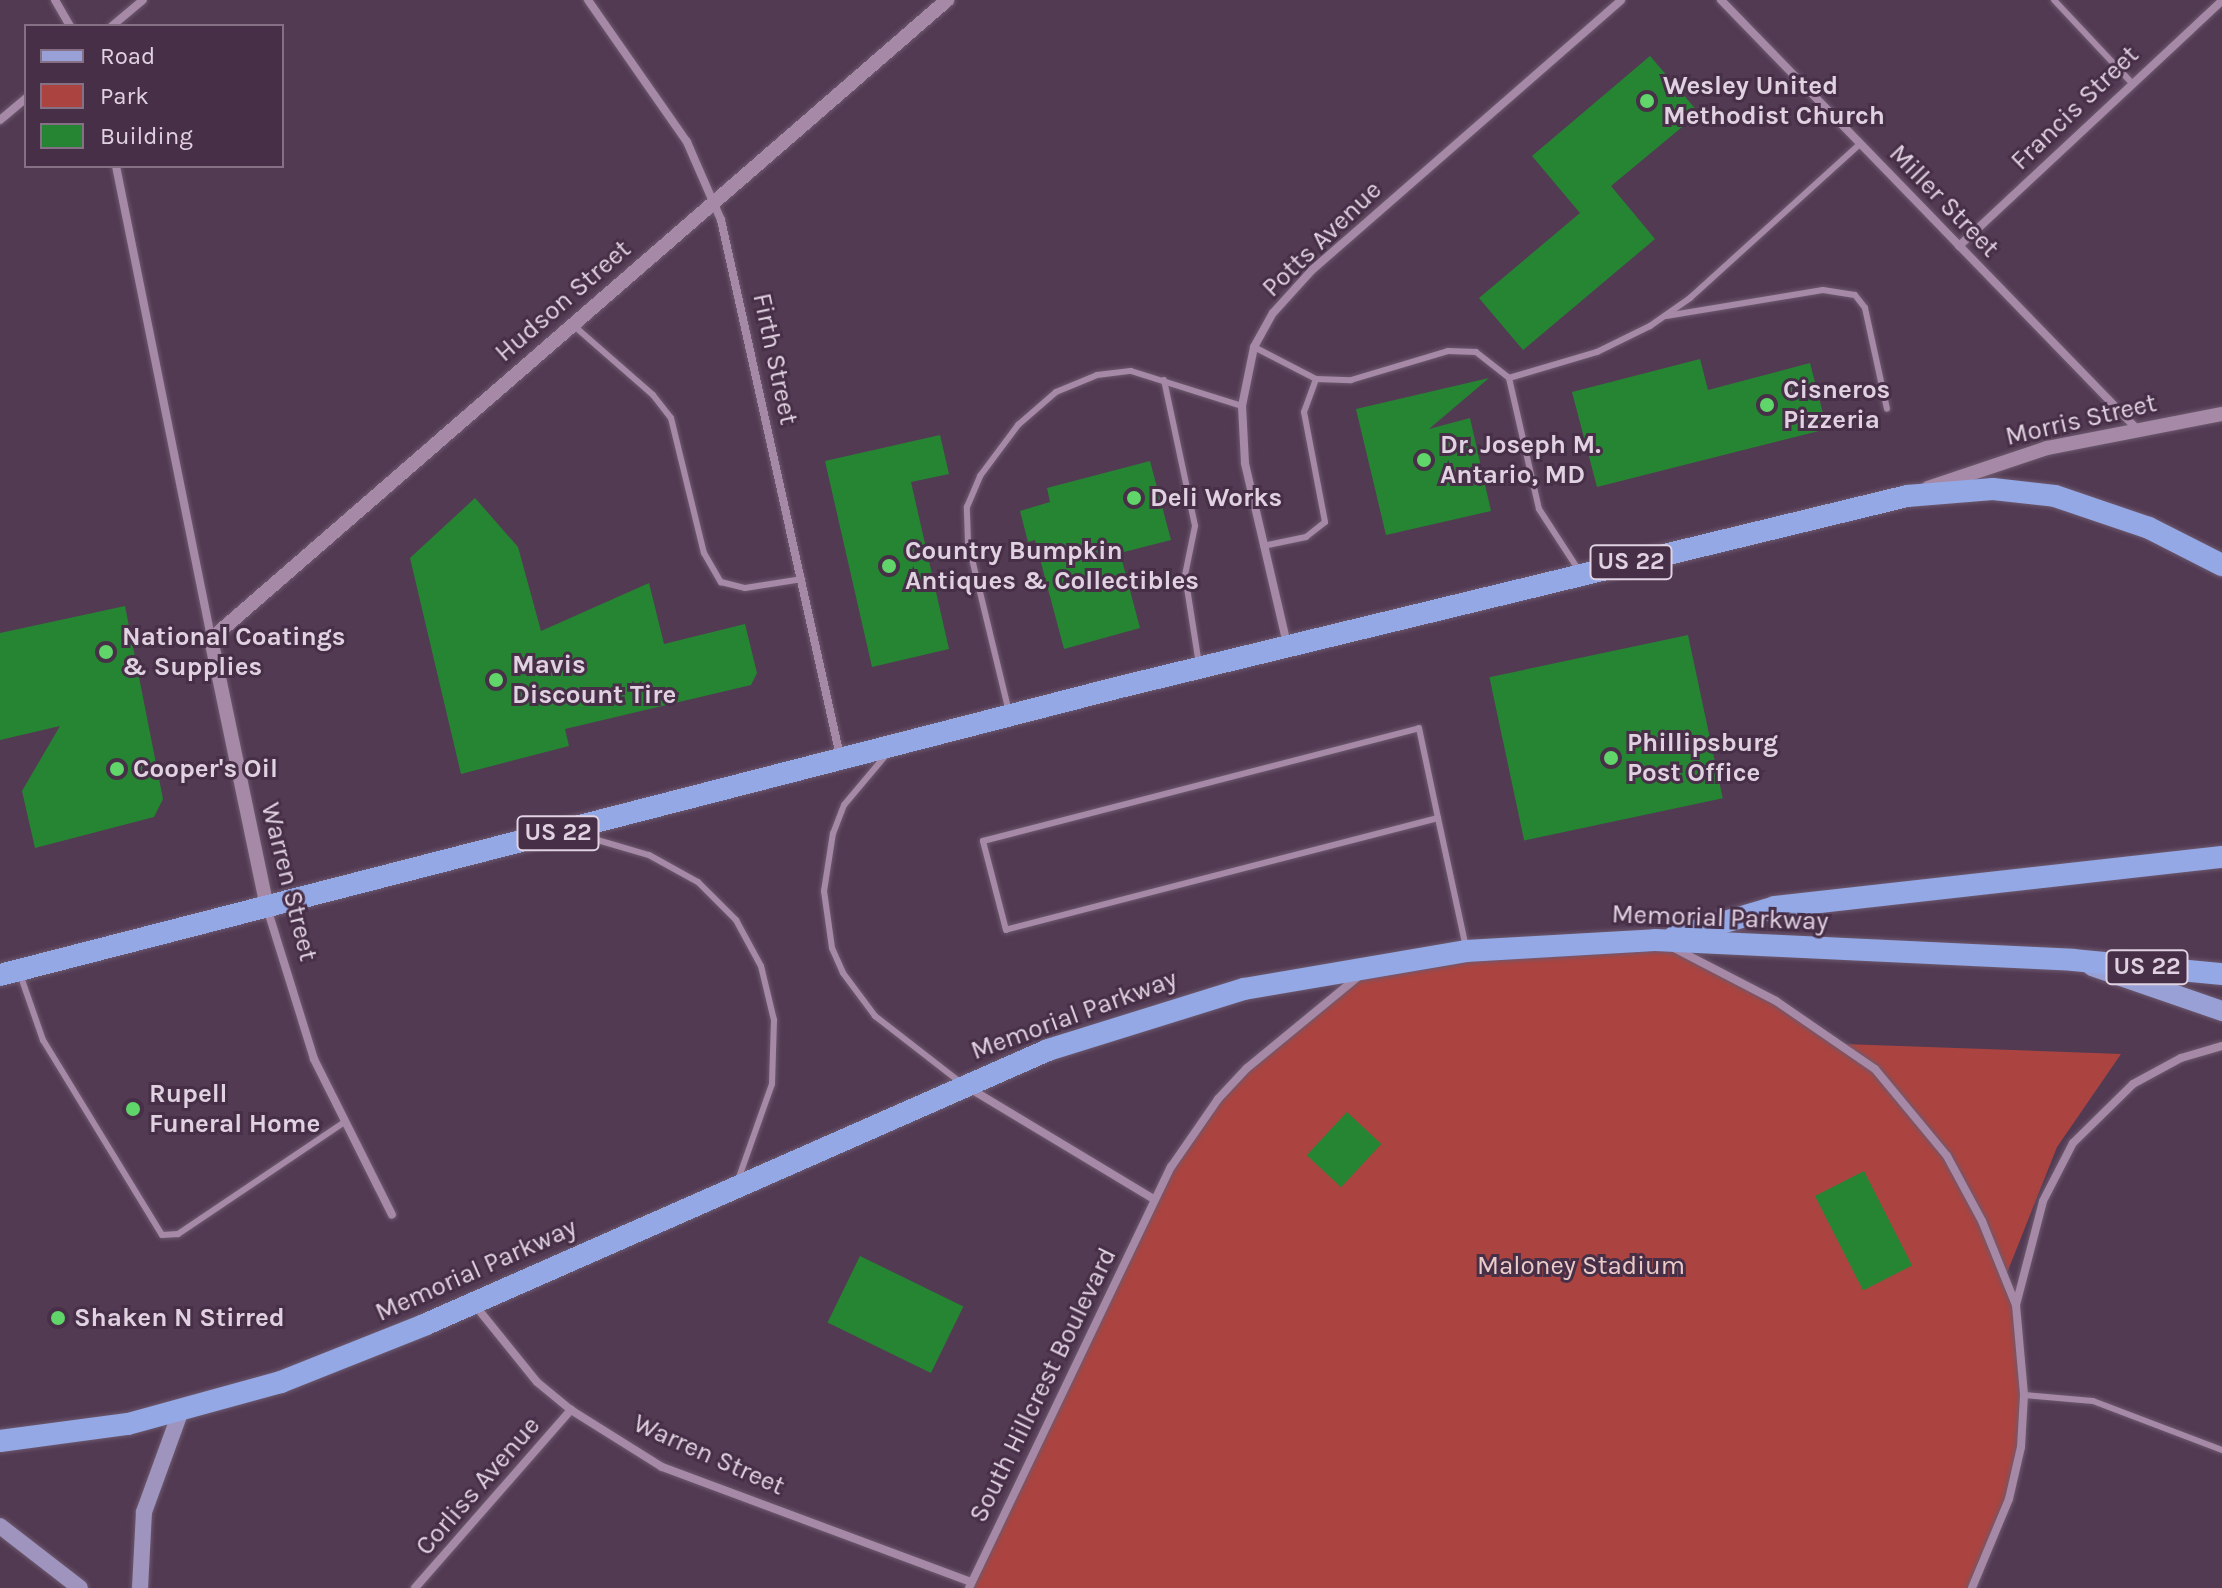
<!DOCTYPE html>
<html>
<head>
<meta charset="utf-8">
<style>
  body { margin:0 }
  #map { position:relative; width:2222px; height:1588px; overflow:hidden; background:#523a53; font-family:Karla,sans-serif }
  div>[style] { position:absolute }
  .green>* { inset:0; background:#ab4440 }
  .building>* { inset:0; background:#268533; transform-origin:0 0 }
  .roads { filter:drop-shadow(0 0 2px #6d596e) drop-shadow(0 0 2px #6d596e) }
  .service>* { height:6px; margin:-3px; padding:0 3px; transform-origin:3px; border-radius:3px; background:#a589a6 }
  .minor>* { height:8px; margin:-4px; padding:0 4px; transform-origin:4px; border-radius:4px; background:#a589a6 }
  .tertiary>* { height:14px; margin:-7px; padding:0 7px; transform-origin:7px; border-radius:7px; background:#a589a6 }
  .secondary>* { height:16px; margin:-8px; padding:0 8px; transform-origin:8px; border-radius:8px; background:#9e94be }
  .primary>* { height:20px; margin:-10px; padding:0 10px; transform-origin:10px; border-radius:10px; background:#98a0d5 }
  .trunk>* { height:22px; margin:-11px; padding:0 11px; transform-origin:11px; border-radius:11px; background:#94a8e5 }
  .dots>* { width:22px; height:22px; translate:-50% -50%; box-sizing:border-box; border:4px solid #472f48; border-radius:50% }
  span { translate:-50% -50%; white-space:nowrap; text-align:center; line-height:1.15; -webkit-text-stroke:6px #472f48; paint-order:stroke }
  .shield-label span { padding:2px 6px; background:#472f48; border:2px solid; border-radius:6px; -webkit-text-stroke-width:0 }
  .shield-label { font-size:24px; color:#e1d2e2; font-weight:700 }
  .poi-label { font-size:26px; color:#e1d2e2; font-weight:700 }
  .left { translate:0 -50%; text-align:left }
  .street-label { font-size:26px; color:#e1d2e2 }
  .park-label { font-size:26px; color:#ebccc8 }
  .legend { position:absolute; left:24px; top:24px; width:260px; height:144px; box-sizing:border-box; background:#472f48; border:2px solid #857086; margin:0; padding:10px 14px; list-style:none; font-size:24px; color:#e1d2e2 }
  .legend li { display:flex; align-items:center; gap:16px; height:40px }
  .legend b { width:40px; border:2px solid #857086 }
</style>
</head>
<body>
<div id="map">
  <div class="green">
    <div style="clip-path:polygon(1655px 940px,1776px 1001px,1843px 1044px,2121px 1054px,2057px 1147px,2005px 1278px,2016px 1305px,2021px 1345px,2021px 1447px,2009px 1499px,1972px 1588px,969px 1588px,1154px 1199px,1193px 1133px,1247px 1068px,1376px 963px)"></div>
  </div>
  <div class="building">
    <div style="clip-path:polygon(1650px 56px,1699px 113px,1611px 186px,1655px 239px,1523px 350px,1479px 298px,1580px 213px,1532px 156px)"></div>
    <div style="clip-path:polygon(1700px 359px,1708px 390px,1810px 363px,1827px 429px,1597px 487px,1572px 392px)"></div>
    <div style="clip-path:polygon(1489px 378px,1429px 429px,1470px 418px,1491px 511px,1386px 535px,1356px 409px)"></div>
    <div style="clip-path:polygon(940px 435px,949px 474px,911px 482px,949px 649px,872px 667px,825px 461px)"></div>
    <div style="clip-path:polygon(1150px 461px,1171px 540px,1120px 553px,1140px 628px,1064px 649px,1035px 540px,1028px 542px,1020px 511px,1050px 502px,1047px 488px)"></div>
    <div style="clip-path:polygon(475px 498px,518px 547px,541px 631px,649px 583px,664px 644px,745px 624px,757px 673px,751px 685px,565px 729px,569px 746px,461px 774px,410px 558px)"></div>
    <div style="clip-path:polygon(125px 606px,163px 799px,154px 817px,35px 848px,22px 791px,60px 726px,0 740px,0 633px)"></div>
    <div style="left:1688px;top:635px;width:167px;height:203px;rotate:78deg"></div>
    <div style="left:1347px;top:1112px;width:47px;height:59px;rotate:43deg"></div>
    <div style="left:1864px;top:1171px;width:106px;height:55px;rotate:63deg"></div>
    <div style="left:860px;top:1256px;width:115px;height:74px;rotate:26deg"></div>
  </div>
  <div class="roads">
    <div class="service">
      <div style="left:2054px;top:0;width:112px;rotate:46.8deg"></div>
      <div style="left:1666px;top:316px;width:159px;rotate:-9.4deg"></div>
      <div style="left:1823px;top:290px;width:32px;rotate:9deg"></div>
      <div style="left:1855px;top:295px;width:16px;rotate:52deg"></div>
      <div style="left:1865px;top:308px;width:103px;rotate:77.7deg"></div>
      <div style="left:573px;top:325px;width:106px;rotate:41.2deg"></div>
      <div style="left:653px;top:395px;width:29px;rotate:52deg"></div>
      <div style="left:671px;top:418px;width:139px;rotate:76.3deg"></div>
      <div style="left:704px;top:553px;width:34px;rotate:60deg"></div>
      <div style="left:721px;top:582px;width:25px;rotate:14deg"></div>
      <div style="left:745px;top:588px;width:58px;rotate:-9deg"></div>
      <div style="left:1254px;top:347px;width:70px;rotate:27.3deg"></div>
      <div style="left:1509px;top:378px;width:92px;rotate:-16.5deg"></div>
      <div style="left:1597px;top:352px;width:59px;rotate:-26.1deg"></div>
      <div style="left:1650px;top:326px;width:49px;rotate:-35deg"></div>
      <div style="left:1690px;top:298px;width:229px;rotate:-42.2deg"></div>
      <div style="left:1164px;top:380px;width:149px;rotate:78deg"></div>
      <div style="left:1195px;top:526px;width:50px;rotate:101.5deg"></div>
      <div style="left:1185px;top:575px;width:90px;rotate:81.1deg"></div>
      <div style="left:1263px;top:546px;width:44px;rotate:-11.8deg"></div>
      <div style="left:1306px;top:537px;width:24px;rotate:-38deg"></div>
      <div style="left:1325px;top:522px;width:112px;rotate:-100.8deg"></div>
      <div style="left:1304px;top:412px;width:35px;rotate:-70deg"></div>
      <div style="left:1316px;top:379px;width:35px;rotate:2deg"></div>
      <div style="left:1351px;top:380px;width:101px;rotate:-16.6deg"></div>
      <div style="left:1448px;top:351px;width:28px;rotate:2deg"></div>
      <div style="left:1476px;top:352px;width:42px;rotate:38.2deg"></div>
      <div style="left:1509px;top:378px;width:134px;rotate:77.1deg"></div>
      <div style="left:1539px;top:509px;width:72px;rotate:57deg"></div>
      <div style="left:1009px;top:712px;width:175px;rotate:-103.6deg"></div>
      <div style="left:968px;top:542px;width:35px;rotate:-92deg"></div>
      <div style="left:967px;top:507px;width:34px;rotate:-67deg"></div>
      <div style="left:980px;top:476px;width:64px;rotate:-53.3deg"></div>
      <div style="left:1018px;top:425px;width:50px;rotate:-41deg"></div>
      <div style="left:1056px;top:392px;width:44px;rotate:-22.5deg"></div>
      <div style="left:1097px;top:375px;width:34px;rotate:-7deg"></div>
      <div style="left:1131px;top:371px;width:116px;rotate:17.5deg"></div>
      <div style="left:1419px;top:728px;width:92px;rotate:78.1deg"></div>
      <div style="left:1438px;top:818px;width:446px;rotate:165.5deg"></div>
      <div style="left:1006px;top:930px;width:92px;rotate:-104.5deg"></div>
      <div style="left:983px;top:841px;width:450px;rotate:-14.5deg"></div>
      <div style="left:886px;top:755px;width:65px;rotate:130deg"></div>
      <div style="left:844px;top:805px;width:30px;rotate:111deg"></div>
      <div style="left:833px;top:833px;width:59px;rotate:98.8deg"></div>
      <div style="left:824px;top:891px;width:58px;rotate:82deg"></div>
      <div style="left:832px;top:948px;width:27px;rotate:66deg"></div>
      <div style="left:843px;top:973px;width:54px;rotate:53.3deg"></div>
      <div style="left:875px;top:1016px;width:108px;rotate:37.8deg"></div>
      <div style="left:1438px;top:818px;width:133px;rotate:77.8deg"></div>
      <div style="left:577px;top:834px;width:75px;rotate:16.3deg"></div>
      <div style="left:649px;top:855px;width:56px;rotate:28.9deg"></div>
      <div style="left:698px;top:882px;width:54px;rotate:45deg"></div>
      <div style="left:736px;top:920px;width:52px;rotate:61.5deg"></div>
      <div style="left:761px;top:966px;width:56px;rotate:76.5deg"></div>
      <div style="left:774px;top:1020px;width:64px;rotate:91.8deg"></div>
      <div style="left:772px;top:1084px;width:99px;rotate:109.5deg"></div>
      <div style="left:20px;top:974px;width:70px;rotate:70.8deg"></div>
      <div style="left:43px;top:1040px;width:228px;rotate:58.6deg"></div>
      <div style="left:162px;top:1235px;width:16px;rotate:-4deg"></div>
      <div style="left:178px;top:1234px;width:199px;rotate:-33.9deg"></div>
      <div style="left:2024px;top:1395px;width:69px;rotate:5deg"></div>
      <div style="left:2093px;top:1401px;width:138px;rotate:20.8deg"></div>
    </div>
    <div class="minor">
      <div style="left:55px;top:0;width:30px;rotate:60deg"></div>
      <div style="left:588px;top:0;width:173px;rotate:55.1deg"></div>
      <div style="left:687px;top:142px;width:85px;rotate:66.4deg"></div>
      <div style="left:721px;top:220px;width:549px;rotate:77.48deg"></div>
      <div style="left:1721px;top:0;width:599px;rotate:45.88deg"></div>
      <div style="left:112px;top:26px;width:40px;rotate:-40deg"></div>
      <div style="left:0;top:120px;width:34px;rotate:-40deg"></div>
      <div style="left:116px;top:166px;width:482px;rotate:78.6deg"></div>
      <div style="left:1959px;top:246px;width:359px;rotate:-43deg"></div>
      <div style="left:1287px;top:644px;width:186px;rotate:-103.1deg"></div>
      <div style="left:1245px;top:463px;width:57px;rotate:-93deg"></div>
      <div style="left:1242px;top:406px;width:60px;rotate:-78.5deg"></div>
      <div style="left:1254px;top:347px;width:39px;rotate:-61deg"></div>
      <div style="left:1273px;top:313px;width:58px;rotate:-47.8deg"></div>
      <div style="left:1312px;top:270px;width:410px;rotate:-41.1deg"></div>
      <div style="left:267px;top:908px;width:158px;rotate:72.7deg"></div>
      <div style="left:314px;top:1059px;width:174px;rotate:63.4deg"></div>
      <div style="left:1672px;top:947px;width:117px;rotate:27.4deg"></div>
      <div style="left:1776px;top:1001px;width:120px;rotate:34.5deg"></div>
      <div style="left:1875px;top:1069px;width:113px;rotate:50.4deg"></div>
      <div style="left:1947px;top:1156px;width:74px;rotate:61.7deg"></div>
      <div style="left:1982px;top:1221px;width:91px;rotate:68deg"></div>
      <div style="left:2016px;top:1305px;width:90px;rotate:84.9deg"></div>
      <div style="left:2024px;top:1395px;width:52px;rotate:93.3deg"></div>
      <div style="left:2021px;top:1447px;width:53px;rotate:103deg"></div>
      <div style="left:2009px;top:1499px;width:96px;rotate:112.6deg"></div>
      <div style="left:969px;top:1088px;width:216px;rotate:31deg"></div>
      <div style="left:474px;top:1304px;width:100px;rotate:51.1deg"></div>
      <div style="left:537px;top:1382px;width:44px;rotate:39.5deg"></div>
      <div style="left:571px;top:1410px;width:107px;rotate:32.1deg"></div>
      <div style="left:662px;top:1467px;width:330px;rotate:20.4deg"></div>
      <div style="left:2016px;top:1305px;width:107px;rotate:-75.4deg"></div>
      <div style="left:2043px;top:1201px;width:65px;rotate:-62.7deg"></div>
      <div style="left:2073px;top:1143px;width:84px;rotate:-44.5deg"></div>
      <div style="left:2133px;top:1084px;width:55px;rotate:-28.4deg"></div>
      <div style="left:2181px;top:1058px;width:43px;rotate:-16.3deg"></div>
      <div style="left:415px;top:1588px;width:237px;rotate:-48.8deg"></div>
      <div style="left:969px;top:1588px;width:467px;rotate:-64.4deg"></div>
      <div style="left:1171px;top:1167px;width:83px;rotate:-55.3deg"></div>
      <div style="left:1218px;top:1099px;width:42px;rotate:-46.9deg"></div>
      <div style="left:1247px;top:1068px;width:145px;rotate:-39.4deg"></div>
    </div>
    <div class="tertiary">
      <div style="left:1928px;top:488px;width:126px;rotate:-18.6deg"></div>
      <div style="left:2047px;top:448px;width:178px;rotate:-11deg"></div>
      <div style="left:267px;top:907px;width:274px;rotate:-101.8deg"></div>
      <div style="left:211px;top:639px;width:975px;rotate:-40.96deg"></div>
    </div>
    <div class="secondary">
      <div style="left:0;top:1526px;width:101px;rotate:37.8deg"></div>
      <div style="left:140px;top:1588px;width:76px;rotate:-87deg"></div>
      <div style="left:144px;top:1512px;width:105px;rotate:-70deg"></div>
    </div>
    <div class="primary">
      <div style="left:2092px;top:966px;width:138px;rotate:19.1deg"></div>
    </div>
    <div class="trunk">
      <div style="left:1674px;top:937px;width:105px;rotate:-16.5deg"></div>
      <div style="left:1775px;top:907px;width:450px;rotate:-6.4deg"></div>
      <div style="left:0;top:975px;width:1152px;rotate:-14.42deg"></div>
      <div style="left:1116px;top:688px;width:814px;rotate:-13.64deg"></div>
      <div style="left:1907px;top:496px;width:86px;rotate:-4.7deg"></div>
      <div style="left:1993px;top:489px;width:62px;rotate:6.4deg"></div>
      <div style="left:2055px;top:496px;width:99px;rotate:18.8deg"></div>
      <div style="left:2149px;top:528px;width:82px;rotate:26.9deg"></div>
      <div style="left:0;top:1441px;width:129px;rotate:-7.6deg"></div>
      <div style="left:128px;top:1424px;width:159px;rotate:-15.4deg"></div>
      <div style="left:281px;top:1382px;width:154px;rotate:-21.7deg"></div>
      <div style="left:424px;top:1325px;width:682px;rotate:-23.78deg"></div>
      <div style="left:1048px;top:1050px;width:205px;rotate:-17.3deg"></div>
      <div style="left:1244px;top:989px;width:225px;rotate:-9.7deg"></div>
      <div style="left:1466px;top:951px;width:189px;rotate:-3.3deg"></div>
      <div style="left:1655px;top:940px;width:418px;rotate:2.7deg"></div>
      <div style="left:2073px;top:960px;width:150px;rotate:5.4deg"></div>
    </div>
  </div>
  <div class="dots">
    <div style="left:1647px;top:101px;background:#60d56a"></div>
    <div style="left:1767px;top:405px;background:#60d56a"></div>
    <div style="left:1424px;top:460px;background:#60d56a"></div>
    <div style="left:1134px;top:498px;background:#60d56a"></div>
    <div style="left:889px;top:566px;background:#60d56a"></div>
    <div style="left:106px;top:652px;background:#60d56a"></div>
    <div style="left:496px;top:680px;background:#60d56a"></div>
    <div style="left:1611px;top:758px;background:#60d56a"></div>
    <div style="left:117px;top:769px;background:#60d56a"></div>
    <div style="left:133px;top:1109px;background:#60d56a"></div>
    <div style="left:58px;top:1318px;background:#60d56a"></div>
  </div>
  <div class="shield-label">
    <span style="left:1631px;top:562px">US 22</span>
    <span style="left:558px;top:833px">US 22</span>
    <span style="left:2147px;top:967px">US 22</span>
  </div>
  <div class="poi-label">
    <span class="left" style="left:1663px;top:101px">Wesley United<br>Methodist Church</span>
    <span class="left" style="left:1783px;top:405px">Cisneros<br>Pizzeria</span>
    <span class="left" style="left:1440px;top:460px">Dr. Joseph M.<br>Antario, MD</span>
    <span class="left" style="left:1150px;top:498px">Deli Works</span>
    <span class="left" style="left:905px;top:566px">Country Bumpkin<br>Antiques &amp; Collectibles</span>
    <span class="left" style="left:122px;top:652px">National Coatings<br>&amp; Supplies</span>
    <span class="left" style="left:512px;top:680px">Mavis<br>Discount Tire</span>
    <span class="left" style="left:1627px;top:758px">Phillipsburg<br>Post Office</span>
    <span class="left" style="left:133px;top:769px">Cooper's Oil</span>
    <span class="left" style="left:149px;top:1109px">Rupell<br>Funeral Home</span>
    <span class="left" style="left:74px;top:1318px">Shaken N Stirred</span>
  </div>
  <div class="street-label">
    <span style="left:2075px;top:108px;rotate:-44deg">Francis Street</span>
    <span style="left:1944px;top:201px;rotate:46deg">Miller Street</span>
    <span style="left:1322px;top:239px;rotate:-44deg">Potts Avenue</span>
    <span style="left:563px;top:301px;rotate:-41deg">Hudson Street</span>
    <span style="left:775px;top:359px;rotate:78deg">Firth Street</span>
    <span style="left:2081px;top:420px;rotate:-13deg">Morris Street</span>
    <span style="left:289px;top:882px;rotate:76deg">Warren Street</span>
    <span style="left:1720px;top:918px;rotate:2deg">Memorial Parkway</span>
    <span style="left:1074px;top:1015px;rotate:-20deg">Memorial Parkway</span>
    <span style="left:476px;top:1270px;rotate:-24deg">Memorial Parkway</span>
    <span style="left:1043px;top:1385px;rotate:-64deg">South Hillcrest Boulevard</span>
    <span style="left:709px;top:1455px;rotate:24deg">Warren Street</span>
    <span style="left:478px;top:1486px;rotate:-49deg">Corliss Avenue</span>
  </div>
  <div class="park-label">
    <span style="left:1581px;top:1266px">Maloney Stadium</span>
  </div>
  <ul class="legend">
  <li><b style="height:10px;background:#98a0d5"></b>Road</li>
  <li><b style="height:22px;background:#ab4440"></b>Park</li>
  <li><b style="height:22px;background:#268533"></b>Building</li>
  </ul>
</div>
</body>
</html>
